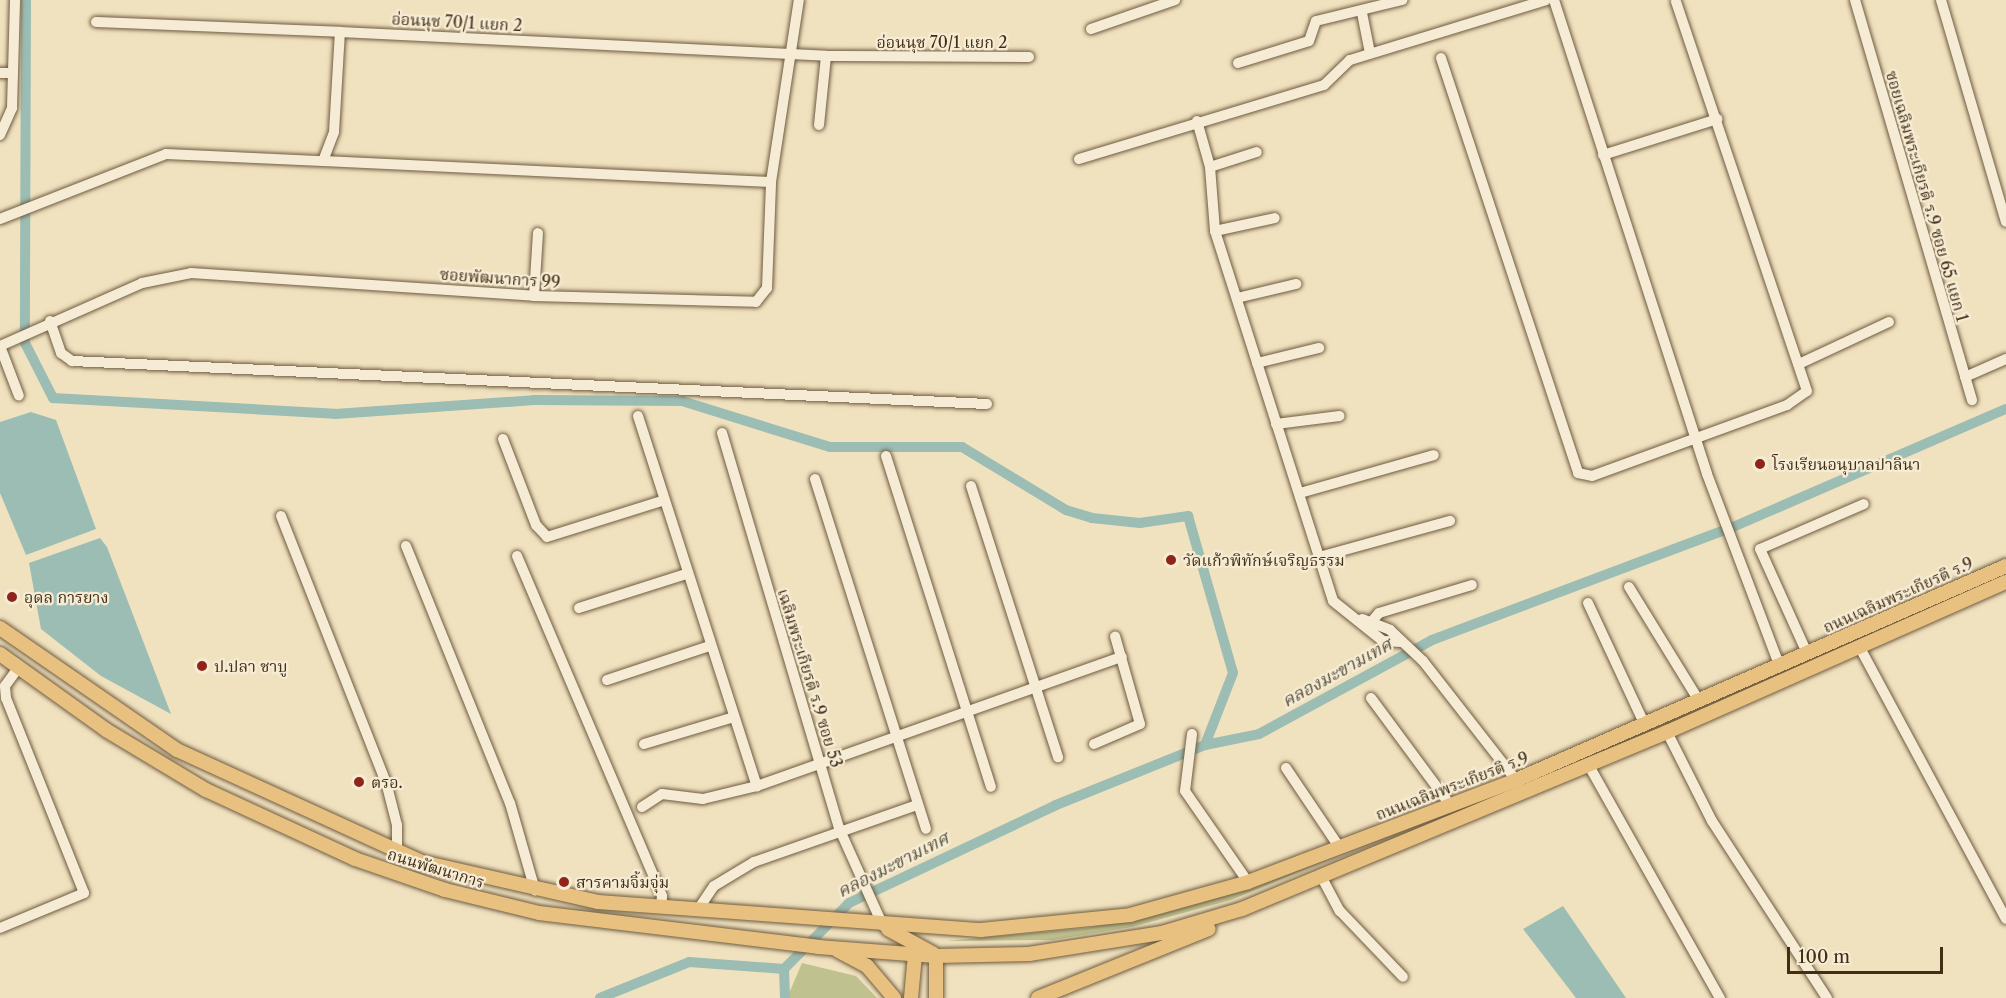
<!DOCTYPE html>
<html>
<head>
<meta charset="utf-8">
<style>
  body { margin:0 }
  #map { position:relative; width:2006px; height:998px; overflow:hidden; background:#f1e2bf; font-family:"Libre Caslon Text","Noto Serif Thai",serif }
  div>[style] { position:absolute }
  .green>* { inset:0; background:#bfc28f }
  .water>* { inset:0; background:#9bbdb4 }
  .canal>* { height:10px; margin:-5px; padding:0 5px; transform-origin:5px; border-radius:5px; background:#9bbdb4 }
  .roads { filter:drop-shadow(0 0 2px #6e5b40) drop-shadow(0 0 2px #6e5b40) }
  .minor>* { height:10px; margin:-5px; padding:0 5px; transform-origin:5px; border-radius:5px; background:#f6ecd5 }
  .major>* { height:14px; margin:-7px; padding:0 7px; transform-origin:7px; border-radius:7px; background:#e8c180 }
  .dots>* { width:16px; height:16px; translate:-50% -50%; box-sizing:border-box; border:3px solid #f6ecd5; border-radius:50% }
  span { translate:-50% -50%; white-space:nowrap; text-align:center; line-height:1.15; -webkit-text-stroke:4.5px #f6ecd5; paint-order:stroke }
  .street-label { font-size:16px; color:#422e15 }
  .poi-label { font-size:16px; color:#422e15 }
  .left { translate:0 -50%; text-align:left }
  .water-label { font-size:18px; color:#58523d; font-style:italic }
  .scale { position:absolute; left:1787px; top:947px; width:156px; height:27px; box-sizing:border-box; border:3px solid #422e15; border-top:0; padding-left:8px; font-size:18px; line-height:21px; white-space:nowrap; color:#422e15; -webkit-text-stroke:4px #f6ecd5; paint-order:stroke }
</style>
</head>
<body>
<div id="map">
  <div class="green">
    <div style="clip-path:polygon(1349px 851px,1231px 900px,1132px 927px,1052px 940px,946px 941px,1087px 928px,1165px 912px)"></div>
    <div style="clip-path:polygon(802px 963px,856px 976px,877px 998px,787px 998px)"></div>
  </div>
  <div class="water">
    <div style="clip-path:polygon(31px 412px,56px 420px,96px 529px,26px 555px,0 493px,0 422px)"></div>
    <div style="clip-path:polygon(100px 538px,107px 547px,171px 714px,101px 676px,41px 629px,29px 563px)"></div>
    <div style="clip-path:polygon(1563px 906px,1626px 998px,1576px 998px,1523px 929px)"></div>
  </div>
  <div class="canal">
    <div style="left:26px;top:0;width:343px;rotate:90.2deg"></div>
    <div style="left:25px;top:343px;width:62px;rotate:63deg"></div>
    <div style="left:53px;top:398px;width:282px;rotate:3.2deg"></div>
    <div style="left:335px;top:414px;width:199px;rotate:-4deg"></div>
    <div style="left:534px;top:400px;width:148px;rotate:0.4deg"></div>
    <div style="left:682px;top:401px;width:155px;rotate:17.3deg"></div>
    <div style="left:830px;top:447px;width:132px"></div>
    <div style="left:962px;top:447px;width:122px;rotate:31.2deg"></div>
    <div style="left:1066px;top:510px;width:27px;rotate:17deg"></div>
    <div style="left:1092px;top:518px;width:48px;rotate:5.9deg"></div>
    <div style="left:1140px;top:523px;width:49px;rotate:-8.3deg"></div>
    <div style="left:1188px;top:516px;width:163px;rotate:74deg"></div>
    <div style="left:1233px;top:673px;width:77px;rotate:111.3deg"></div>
    <div style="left:784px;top:969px;width:93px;rotate:-45.4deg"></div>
    <div style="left:849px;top:903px;width:229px;rotate:-25.3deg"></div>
    <div style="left:1056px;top:805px;width:161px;rotate:-21.9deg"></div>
    <div style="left:1205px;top:745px;width:55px;rotate:-11.5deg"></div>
    <div style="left:1259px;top:734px;width:197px;rotate:-28.5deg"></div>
    <div style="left:1432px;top:640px;width:322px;rotate:-20.6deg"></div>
    <div style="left:1733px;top:527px;width:297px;rotate:-23.4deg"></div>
    <div style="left:784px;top:969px;width:29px;rotate:88deg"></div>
    <div style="left:600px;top:998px;width:96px;rotate:-22deg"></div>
    <div style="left:689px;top:962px;width:95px;rotate:4.2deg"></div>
  </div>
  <div class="roads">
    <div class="minor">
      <div style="left:1554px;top:0;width:498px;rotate:72.1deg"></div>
      <div style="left:1707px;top:474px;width:204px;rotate:69.3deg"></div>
      <div style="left:1855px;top:0;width:417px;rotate:73.7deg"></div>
      <div style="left:1941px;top:0;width:231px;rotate:73.7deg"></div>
      <div style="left:1362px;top:13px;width:41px;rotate:78.7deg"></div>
      <div style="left:96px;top:22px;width:244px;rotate:2.3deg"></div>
      <div style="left:1091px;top:29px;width:89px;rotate:-19deg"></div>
      <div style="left:1441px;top:58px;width:437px;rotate:71.7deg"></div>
      <div style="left:1578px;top:473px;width:14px;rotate:12deg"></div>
      <div style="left:1592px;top:476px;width:208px;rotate:-20deg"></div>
      <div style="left:1787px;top:405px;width:24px;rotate:-35deg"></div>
      <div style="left:1807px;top:391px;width:411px;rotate:-108.6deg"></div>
      <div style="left:1238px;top:63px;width:74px;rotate:-17.2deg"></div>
      <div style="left:1309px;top:41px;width:21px;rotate:-71deg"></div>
      <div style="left:1316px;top:21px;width:89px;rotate:-13.7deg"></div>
      <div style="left:0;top:73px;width:12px"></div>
      <div style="left:1197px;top:121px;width:48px;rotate:74.2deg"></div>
      <div style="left:1210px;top:167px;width:64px;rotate:85.5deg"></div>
      <div style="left:1215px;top:231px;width:388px;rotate:72.3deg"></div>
      <div style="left:1333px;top:601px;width:64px;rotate:38.7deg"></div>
      <div style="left:1383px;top:641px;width:18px;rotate:3deg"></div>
      <div style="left:819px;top:125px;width:69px;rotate:-84.2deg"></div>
      <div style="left:0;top:135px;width:30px;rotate:-66deg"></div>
      <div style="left:12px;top:108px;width:108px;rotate:-88.4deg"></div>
      <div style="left:1603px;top:155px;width:120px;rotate:-17.5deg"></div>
      <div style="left:1079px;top:159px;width:256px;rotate:-16.8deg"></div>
      <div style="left:1324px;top:85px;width:36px;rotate:-44deg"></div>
      <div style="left:1350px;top:60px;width:205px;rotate:-17deg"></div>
      <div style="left:323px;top:161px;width:448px;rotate:2.7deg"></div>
      <div style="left:1210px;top:167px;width:49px;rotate:-17.7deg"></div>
      <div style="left:0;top:219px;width:178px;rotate:-21.4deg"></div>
      <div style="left:166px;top:154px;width:157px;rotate:2.6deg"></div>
      <div style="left:323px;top:161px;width:31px;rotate:-69deg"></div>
      <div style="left:334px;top:132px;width:100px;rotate:-86.6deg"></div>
      <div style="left:340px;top:32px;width:487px;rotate:2.8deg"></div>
      <div style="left:826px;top:56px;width:203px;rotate:0.3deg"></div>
      <div style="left:1215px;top:231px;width:61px;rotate:-12.2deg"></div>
      <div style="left:534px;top:296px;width:63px;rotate:-86.4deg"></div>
      <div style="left:1237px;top:298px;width:61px;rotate:-13.3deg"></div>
      <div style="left:50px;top:321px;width:34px;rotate:71deg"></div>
      <div style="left:61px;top:353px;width:14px;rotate:36deg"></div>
      <div style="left:72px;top:361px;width:916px;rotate:2.69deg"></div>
      <div style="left:0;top:346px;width:155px;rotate:-23.9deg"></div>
      <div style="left:142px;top:283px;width:50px;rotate:-11.5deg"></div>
      <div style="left:191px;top:273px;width:344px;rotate:3.8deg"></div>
      <div style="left:534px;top:296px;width:222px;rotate:1.5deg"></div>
      <div style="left:756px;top:302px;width:18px;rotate:-52deg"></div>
      <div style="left:767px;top:288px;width:106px;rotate:-87.8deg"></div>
      <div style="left:771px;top:182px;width:184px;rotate:-81.3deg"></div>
      <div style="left:0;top:346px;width:53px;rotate:69.2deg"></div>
      <div style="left:1257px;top:363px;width:64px;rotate:-13.6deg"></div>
      <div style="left:1801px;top:363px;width:97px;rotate:-25deg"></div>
      <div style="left:1965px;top:377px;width:45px;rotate:-23.7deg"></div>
      <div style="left:638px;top:416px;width:389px;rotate:72.2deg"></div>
      <div style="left:1276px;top:424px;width:64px;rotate:-7.2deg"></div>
      <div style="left:722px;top:433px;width:412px;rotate:73.5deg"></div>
      <div style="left:839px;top:828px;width:107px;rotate:65.8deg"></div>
      <div style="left:503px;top:439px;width:92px;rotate:69deg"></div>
      <div style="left:536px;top:525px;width:16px;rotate:47deg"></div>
      <div style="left:547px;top:537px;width:121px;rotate:-17.4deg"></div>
      <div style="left:886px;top:456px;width:347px;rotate:72.4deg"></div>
      <div style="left:815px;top:479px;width:367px;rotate:72.4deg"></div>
      <div style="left:971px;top:486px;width:285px;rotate:72.2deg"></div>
      <div style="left:1300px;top:493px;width:139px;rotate:-15.8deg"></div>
      <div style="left:281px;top:516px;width:286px;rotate:68.5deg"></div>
      <div style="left:386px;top:782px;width:44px;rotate:75.7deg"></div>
      <div style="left:397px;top:825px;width:27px;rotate:90deg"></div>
      <div style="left:406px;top:546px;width:277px;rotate:68deg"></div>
      <div style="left:510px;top:803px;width:91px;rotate:74deg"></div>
      <div style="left:517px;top:556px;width:370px;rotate:66.9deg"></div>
      <div style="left:662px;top:896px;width:12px;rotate:95deg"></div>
      <div style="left:1319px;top:557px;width:136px;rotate:-15.4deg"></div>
      <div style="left:1629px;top:587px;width:134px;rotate:58.4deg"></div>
      <div style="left:1588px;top:603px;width:135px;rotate:65deg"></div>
      <div style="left:579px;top:608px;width:112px;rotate:-17.6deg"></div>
      <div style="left:1362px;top:619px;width:30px;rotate:21deg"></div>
      <div style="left:1390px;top:630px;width:45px;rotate:43.2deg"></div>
      <div style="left:1423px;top:661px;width:151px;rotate:52deg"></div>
      <div style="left:1368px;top:626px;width:17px;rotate:-50deg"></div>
      <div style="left:1379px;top:613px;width:97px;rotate:-16.8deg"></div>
      <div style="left:1859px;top:646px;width:310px;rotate:61.7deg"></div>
      <div style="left:1807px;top:653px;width:114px;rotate:-114.3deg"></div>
      <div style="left:1760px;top:549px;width:113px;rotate:-23.4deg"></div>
      <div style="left:607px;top:680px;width:108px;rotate:-18.4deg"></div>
      <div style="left:1371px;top:698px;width:134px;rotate:53.5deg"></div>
      <div style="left:1667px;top:732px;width:100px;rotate:63.2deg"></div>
      <div style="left:1712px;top:821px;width:211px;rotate:57deg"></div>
      <div style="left:1192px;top:734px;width:57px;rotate:97deg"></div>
      <div style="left:1185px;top:791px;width:111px;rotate:55.3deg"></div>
      <div style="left:644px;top:744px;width:94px;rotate:-16.7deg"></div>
      <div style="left:1094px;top:744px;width:50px;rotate:-23.5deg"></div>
      <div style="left:1140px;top:724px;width:91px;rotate:-105.9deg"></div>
      <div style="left:1588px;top:764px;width:269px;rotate:60.6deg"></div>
      <div style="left:1286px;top:768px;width:93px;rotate:56deg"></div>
      <div style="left:642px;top:807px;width:24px;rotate:-33deg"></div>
      <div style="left:662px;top:794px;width:41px;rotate:7deg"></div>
      <div style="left:703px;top:799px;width:56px;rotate:-13.5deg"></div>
      <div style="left:757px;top:786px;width:387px;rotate:-19.5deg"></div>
      <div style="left:1321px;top:876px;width:40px;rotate:62deg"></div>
      <div style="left:1340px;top:911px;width:91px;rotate:46.3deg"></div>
      <div style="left:697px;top:911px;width:30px;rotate:-56deg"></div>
      <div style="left:714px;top:886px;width:47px;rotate:-31deg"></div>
      <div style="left:754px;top:862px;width:173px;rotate:-19.3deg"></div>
      <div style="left:0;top:928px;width:91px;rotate:-22.6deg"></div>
      <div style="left:84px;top:893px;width:210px;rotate:-111.8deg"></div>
      <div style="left:6px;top:698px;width:12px;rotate:-95deg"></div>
      <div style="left:5px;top:686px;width:22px;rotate:-54deg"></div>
    </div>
    <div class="major">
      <div style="left:0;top:628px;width:215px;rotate:34.6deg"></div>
      <div style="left:177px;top:750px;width:269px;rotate:24.6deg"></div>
      <div style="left:422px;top:862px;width:180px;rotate:12.8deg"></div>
      <div style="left:598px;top:902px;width:384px;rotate:4.2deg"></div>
      <div style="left:981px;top:930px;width:150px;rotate:-5.7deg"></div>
      <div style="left:1130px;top:915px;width:123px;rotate:-15.6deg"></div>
      <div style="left:1248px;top:882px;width:287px;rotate:-20.8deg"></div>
      <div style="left:1516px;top:780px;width:535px;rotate:-23.59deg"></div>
      <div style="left:0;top:654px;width:130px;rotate:35.6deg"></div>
      <div style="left:106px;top:730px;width:117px;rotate:31deg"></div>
      <div style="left:206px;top:790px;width:164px;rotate:24.8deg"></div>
      <div style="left:355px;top:859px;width:95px;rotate:19deg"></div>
      <div style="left:445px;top:890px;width:97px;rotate:13.7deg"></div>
      <div style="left:539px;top:913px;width:281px;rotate:6.9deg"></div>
      <div style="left:818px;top:947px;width:118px;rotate:4.4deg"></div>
      <div style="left:936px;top:956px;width:93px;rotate:-1.2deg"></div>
      <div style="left:1029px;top:954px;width:135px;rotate:-9deg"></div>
      <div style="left:1162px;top:933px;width:84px;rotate:-16.7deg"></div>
      <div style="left:1242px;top:909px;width:460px;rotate:-22.6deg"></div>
      <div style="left:1667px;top:732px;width:371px;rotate:-23.9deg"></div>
      <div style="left:888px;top:929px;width:52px;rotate:28.5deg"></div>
      <div style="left:837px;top:950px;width:34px;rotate:28deg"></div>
      <div style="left:867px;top:966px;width:42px;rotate:49.8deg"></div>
      <div style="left:936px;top:956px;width:42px;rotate:90deg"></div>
      <div style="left:911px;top:998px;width:43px;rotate:-84.7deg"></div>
      <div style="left:1038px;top:998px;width:184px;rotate:-22deg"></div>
    </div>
  </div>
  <div class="dots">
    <div style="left:1760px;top:464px;background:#8f2418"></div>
    <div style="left:1171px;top:560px;background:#8f2418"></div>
    <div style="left:12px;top:597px;background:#8f2418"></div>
    <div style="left:202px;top:666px;background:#8f2418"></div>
    <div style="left:359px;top:782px;background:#8f2418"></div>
    <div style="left:564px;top:882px;background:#8f2418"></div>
  </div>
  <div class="street-label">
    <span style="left:457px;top:22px;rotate:3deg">อ่อนนุช 70/1 แยก 2</span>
    <span style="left:942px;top:42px">อ่อนนุช 70/1 แยก 2</span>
    <span style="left:1927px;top:196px;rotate:74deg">ซอยเฉลิมพระเกียรติ ร.9 ซอย 65 แยก 1</span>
    <span style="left:500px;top:278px;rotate:4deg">ซอยพัฒนาการ 99</span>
    <span style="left:1898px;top:595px;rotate:-24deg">ถนนเฉลิมพระเกียรติ ร.9</span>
    <span style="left:810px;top:678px;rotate:73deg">เฉลิมพระเกียรติ ร.9 ซอย 53</span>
    <span style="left:1452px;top:786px;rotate:-21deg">ถนนเฉลิมพระเกียรติ ร.9</span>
    <span style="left:436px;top:868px;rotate:17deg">ถนนพัฒนาการ</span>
  </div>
  <div class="poi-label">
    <span class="left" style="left:1772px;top:464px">โรงเรียนอนุบาลปาลินา</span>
    <span class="left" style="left:1183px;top:560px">วัดแก้วพิทักษ์เจริญธรรม</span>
    <span class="left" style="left:24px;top:597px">อุดล การยาง</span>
    <span class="left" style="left:214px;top:666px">ป.ปลา ชาบู</span>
    <span class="left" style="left:371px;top:782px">ตรอ.</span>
    <span class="left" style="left:576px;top:882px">สารคามจิ้มจุ่ม</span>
  </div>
  <div class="water-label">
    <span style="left:1337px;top:673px;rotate:-29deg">คลองมะขามเทศ</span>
    <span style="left:893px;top:865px;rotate:-27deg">คลองมะขามเทศ</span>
  </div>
  <div class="scale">100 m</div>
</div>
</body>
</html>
